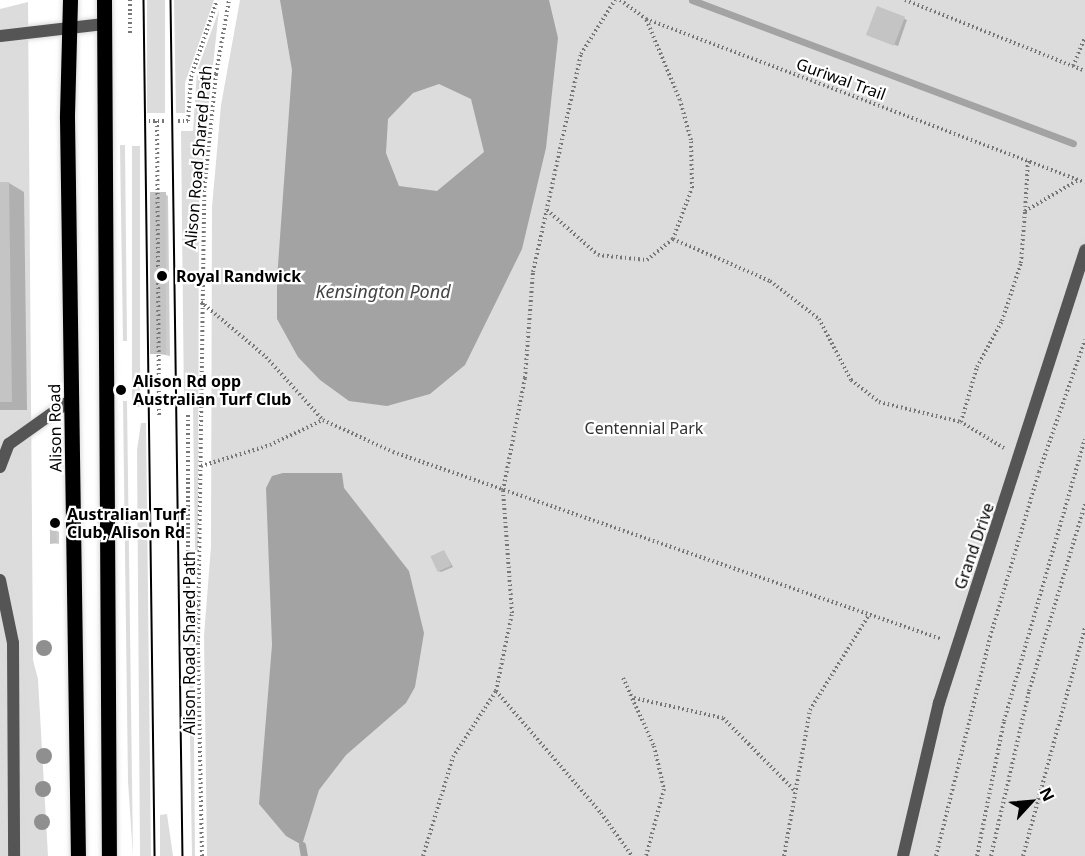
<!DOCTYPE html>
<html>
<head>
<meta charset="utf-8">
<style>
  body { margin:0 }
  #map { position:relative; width:1085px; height:856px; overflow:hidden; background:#fff; font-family:"Noto Sans",sans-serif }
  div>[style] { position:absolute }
  .green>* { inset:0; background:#dcdcdc; transform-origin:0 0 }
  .water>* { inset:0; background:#a3a3a3 }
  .shadow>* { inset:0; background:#0003 }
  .stream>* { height:7px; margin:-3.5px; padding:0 3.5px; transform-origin:3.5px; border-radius:3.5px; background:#a3a3a3 }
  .building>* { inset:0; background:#c4c4c4; transform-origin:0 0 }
  .path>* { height:4px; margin-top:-2px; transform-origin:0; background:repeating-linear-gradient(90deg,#777 0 1.5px,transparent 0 4.5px) }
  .roads { filter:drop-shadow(0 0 2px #dbdbdb) drop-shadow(0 0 2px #dbdbdb) }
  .service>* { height:12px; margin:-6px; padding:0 6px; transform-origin:6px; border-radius:6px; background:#555 }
  .minor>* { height:12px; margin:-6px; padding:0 6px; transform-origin:6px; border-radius:6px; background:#555 }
  .primary>* { height:15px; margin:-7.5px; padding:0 7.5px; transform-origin:7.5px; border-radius:7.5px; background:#000 }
  .tram>* { height:1.5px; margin:-0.75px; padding:0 0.75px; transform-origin:0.75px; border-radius:0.75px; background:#000 }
  .trees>* { width:16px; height:16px; margin:-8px; border-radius:50%; background:#8f8f8f }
  .dots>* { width:16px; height:16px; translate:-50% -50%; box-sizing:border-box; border:3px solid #fff; border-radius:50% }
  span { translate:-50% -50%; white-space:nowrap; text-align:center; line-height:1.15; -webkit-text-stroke:4.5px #fff; paint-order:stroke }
  .street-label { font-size:16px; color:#000 }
  .poi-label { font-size:16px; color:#000; font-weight:700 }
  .left { translate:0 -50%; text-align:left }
  .park-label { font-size:16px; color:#333 }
  .water-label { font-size:18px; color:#444; font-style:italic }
  .north { position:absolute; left:1001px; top:772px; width:60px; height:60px; -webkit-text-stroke:4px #fff; paint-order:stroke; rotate:64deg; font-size:16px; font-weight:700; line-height:24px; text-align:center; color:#000 }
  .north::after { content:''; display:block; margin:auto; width:21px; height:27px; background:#000; clip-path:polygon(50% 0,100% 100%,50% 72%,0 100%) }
</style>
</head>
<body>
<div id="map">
  <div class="green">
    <div style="left:147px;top:0;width:18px;height:113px"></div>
    <div style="clip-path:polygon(174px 0,214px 0,185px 83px,185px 113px,176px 113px)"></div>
    <div style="clip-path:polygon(240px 0,1085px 0,1085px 856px,207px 856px,204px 636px,211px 546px,212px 207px,221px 105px)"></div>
    <div style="clip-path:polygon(28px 2px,33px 660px,38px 679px,48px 856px,0 856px,0 9px)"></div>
    <div style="clip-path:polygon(219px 10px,199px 194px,198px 551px,195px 552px,193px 405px,184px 405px,181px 131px,193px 131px,197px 71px)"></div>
    <div style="clip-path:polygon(120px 145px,125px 145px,127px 341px,123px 341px)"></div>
    <div style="left:132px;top:146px;width:8px;height:261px"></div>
    <div style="clip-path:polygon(123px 401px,127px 401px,133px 856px,128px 781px)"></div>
    <div style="clip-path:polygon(141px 423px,146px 423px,151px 856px,140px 856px,137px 450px)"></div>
    <div style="clip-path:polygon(188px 610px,193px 610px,195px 856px,192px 856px)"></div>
    <div style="clip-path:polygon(167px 814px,173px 856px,160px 856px,160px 815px)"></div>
  </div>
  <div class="water">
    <div style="clip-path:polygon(evenodd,280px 0,549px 0,558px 38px,546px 148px,522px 249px,465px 365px,430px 394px,387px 406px,349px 401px,320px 380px,298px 357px,277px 319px,277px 279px,292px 70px,280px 0,439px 84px,471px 99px,484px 152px,437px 191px,399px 186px,386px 153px,388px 119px,413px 93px,439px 84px)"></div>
    <div style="clip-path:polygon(283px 473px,342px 473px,344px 488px,409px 571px,424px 633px,415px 687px,406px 703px,346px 755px,319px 790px,302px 845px,286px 836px,259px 804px,272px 645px,266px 488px,272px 476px)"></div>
  </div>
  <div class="shadow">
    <div style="clip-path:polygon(878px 8px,907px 20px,898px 46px,871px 36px)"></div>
    <div style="clip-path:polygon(0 183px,9px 183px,24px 192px,27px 410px,0 410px)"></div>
    <div style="clip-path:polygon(165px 194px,168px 196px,170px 356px,154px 353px)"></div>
    <div style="clip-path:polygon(56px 530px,59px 532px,59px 544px,52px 543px)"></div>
    <div style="clip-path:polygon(444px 551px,453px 567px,441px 572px,438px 571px)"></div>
  </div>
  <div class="stream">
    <div style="left:692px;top:0;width:407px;rotate:20.6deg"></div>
    <div style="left:302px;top:845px;width:11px;rotate:80deg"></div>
  </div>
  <div class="building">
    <div style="left:877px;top:6px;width:30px;height:31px;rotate:21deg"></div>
    <div style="clip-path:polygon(0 182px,9px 182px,12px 402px,0 402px)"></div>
    <div style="left:150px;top:192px;width:16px;height:162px"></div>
    <div style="clip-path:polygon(50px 529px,56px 529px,57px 543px,50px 544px)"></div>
    <div style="left:444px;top:550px;width:17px;height:15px;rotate:65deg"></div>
  </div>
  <div class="path">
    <div style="left:130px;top:0;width:33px;rotate:90deg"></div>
    <div style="left:620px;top:0;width:32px;rotate:36deg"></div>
    <div style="left:646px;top:19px;width:468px;rotate:20.4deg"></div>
    <div style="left:905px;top:0;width:193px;rotate:21.5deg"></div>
    <div style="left:1073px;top:66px;width:30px;rotate:-67deg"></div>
    <div style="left:149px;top:121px;width:17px"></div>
    <div style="left:157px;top:121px;width:294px;rotate:89.6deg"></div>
    <div style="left:178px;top:121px;width:10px"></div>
    <div style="left:188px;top:121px;width:44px;rotate:-86.1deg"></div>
    <div style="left:191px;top:77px;width:81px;rotate:-71.3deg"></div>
    <div style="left:1028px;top:161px;width:50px;rotate:93.4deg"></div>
    <div style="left:1025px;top:211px;width:61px;rotate:-30.3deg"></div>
    <div style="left:547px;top:210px;width:68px;rotate:41.4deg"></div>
    <div style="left:598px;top:255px;width:49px;rotate:5.8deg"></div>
    <div style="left:647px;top:260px;width:33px;rotate:-39deg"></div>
    <div style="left:673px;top:239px;width:54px;rotate:-69.6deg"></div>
    <div style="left:692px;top:188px;width:48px;rotate:-91.2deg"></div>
    <div style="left:691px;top:140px;width:41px;rotate:-105.4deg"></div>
    <div style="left:680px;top:100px;width:88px;rotate:-112.8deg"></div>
    <div style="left:673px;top:239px;width:106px;rotate:23.4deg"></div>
    <div style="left:770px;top:281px;width:62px;rotate:37.8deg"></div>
    <div style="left:819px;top:319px;width:69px;rotate:62.3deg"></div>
    <div style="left:851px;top:380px;width:36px;rotate:38deg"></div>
    <div style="left:879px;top:402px;width:84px;rotate:13.7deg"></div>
    <div style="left:201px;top:302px;width:85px;rotate:40.2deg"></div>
    <div style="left:266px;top:357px;width:85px;rotate:47.9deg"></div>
    <div style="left:323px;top:420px;width:77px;rotate:24.6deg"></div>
    <div style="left:393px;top:452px;width:579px;rotate:18.84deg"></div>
    <div style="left:188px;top:415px;width:181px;rotate:90deg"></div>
    <div style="left:188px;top:596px;width:15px;rotate:42deg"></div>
    <div style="left:1004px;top:448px;width:50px;rotate:-148.8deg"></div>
    <div style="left:961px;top:422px;width:57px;rotate:-73.8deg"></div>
    <div style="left:977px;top:367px;width:52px;rotate:-61.5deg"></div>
    <div style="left:1002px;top:321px;width:61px;rotate:-71.9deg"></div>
    <div style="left:1021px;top:263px;width:52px;rotate:-85.6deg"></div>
    <div style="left:201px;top:466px;width:72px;rotate:-16.9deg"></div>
    <div style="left:270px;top:445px;width:59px;rotate:-25.3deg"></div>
    <div style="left:623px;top:678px;width:75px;rotate:65.5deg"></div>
    <div style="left:654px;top:746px;width:44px;rotate:76.9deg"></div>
    <div style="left:664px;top:789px;width:69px;rotate:105deg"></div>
    <div style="left:496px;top:691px;width:161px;rotate:49.3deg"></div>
    <div style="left:601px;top:813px;width:53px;rotate:54.2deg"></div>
    <div style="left:634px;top:698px;width:91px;rotate:12.7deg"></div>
    <div style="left:723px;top:718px;width:101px;rotate:45.4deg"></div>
    <div style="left:202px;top:856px;width:214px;rotate:-91.1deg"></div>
    <div style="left:198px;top:642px;width:450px;rotate:-89.2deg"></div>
    <div style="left:204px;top:192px;width:119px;rotate:-84.2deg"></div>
    <div style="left:216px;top:74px;width:75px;rotate:-80deg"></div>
    <div style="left:423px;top:856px;width:103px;rotate:-73.1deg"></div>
    <div style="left:453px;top:757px;width:79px;rotate:-56.9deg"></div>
    <div style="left:496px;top:691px;width:80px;rotate:-78.4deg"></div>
    <div style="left:512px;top:613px;width:123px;rotate:-94.2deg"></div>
    <div style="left:503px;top:490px;width:114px;rotate:-78.9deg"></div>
    <div style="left:525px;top:378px;width:106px;rotate:-85.7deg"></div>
    <div style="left:533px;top:272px;width:223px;rotate:-77.6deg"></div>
    <div style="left:581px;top:54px;width:64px;rotate:-57.8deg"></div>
    <div style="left:784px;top:856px;width:148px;rotate:-79.9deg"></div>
    <div style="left:810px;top:710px;width:112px;rotate:-58.2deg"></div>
    <div style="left:936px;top:856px;width:226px;rotate:-76.1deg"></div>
    <div style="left:990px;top:637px;width:172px;rotate:-73.5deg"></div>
    <div style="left:1039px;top:472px;width:140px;rotate:-70.8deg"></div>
    <div style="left:977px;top:856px;width:138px;rotate:-78.7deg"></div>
    <div style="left:1004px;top:721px;width:293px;rotate:-74deg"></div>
    <div style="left:991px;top:856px;width:169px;rotate:-77deg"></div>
    <div style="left:1029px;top:691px;width:195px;rotate:-73.3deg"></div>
    <div style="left:1023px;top:856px;width:236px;rotate:-74.8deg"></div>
  </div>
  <div class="roads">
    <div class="service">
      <div style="left:0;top:36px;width:105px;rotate:-6.6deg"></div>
      <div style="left:0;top:467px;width:25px;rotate:-69deg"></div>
      <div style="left:9px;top:444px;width:77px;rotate:-35.5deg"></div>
      <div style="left:0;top:580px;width:64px;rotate:78.3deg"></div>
      <div style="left:13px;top:643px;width:213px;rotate:89.7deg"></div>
    </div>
    <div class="minor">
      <div style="left:903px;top:856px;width:157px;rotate:-76.8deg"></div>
      <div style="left:939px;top:703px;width:476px;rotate:-72.1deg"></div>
    </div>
    <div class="primary">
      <div style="left:70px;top:0;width:118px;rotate:91.5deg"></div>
      <div style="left:67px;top:118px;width:738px;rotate:89.15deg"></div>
      <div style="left:104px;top:0;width:856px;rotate:89.67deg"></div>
    </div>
  </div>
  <div class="tram">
    <div style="left:144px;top:0;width:856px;rotate:89.26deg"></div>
    <div style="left:171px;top:0;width:856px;rotate:89.2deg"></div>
  </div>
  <div class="trees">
    <div style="left:44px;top:648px"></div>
    <div style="left:44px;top:756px"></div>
    <div style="left:43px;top:789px"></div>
    <div style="left:42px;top:822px"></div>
  </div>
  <div class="dots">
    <div style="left:162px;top:276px;background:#000"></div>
    <div style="left:121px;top:390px;background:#000"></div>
    <div style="left:55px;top:523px;background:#000"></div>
  </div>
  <div class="street-label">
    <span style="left:841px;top:79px;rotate:20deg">Guriwal Trail</span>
    <span style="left:198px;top:157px;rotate:-85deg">Alison Road Shared Path</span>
    <span style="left:55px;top:428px;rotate:-91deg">Alison Road</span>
    <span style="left:974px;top:546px;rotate:-71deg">Grand Drive</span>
    <span style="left:189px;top:643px;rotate:-90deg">Alison Road Shared Path</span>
  </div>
  <div class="poi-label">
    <span class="left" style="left:176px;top:276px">Royal Randwick</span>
    <span class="left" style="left:133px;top:390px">Alison Rd opp<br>Australian Turf Club</span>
    <span class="left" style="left:67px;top:523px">Australian Turf<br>Club, Alison Rd</span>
  </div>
  <div class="park-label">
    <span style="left:644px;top:428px">Centennial Park</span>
  </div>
  <div class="water-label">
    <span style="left:383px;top:291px">Kensington Pond</span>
  </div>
  <div class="north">N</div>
</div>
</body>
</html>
